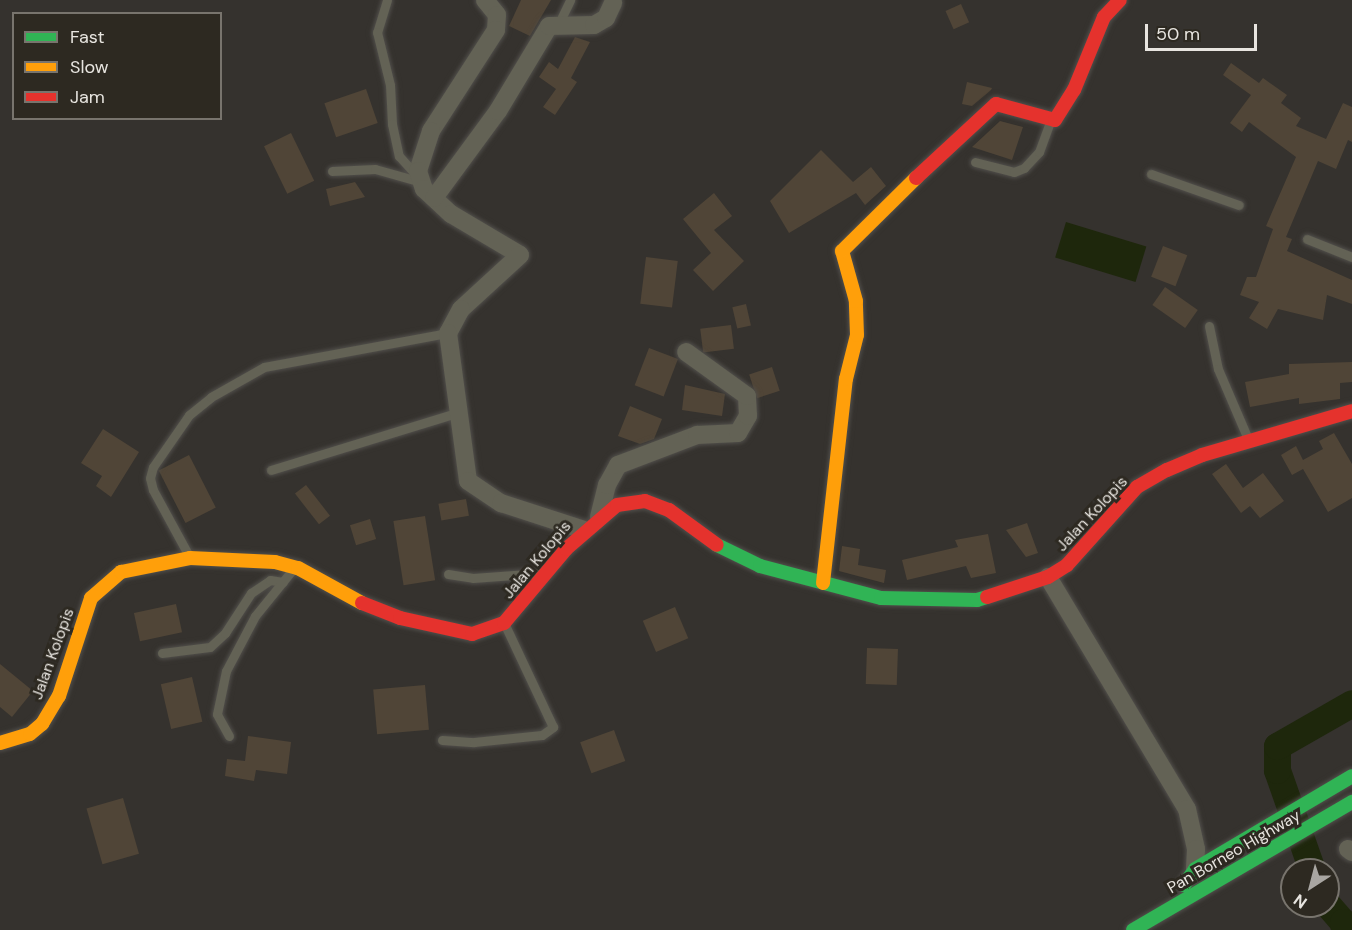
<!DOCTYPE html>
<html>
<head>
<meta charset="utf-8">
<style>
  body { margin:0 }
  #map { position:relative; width:1352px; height:930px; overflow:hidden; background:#35322e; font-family:"DM Sans",sans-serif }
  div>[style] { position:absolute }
  .water>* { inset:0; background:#1e270c; transform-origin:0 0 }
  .river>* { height:27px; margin:-13.5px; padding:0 13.5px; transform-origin:13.5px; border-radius:13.5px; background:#1e270c }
  .building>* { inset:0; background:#504537; transform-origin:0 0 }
  .roads { filter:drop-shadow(0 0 2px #514f4b) drop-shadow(0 0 2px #514f4b) }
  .lane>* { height:9px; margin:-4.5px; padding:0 4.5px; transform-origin:4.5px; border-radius:4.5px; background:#636255 }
  .street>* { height:18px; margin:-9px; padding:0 9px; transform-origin:9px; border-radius:9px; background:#636255 }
  .fast>* { height:14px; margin:-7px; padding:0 7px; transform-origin:7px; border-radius:7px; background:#30b455 }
  .slow>* { height:14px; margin:-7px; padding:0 7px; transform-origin:7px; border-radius:7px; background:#ff9f0a }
  .jam>* { height:14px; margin:-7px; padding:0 7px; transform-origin:7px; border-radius:7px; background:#e5322d }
  span { translate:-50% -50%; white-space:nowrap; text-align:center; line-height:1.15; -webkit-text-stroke:6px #2d2921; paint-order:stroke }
  .street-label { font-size:16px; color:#e8e5e0 }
  .legend { position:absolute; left:12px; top:12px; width:210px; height:108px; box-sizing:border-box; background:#2d2921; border:2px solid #78746d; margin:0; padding:8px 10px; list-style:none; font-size:18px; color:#e8e5e0 }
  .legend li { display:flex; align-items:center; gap:12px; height:30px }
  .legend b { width:30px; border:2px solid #78746d }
  .north { position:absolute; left:1280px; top:858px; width:60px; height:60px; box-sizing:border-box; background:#2d2921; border:2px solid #78746d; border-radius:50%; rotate:216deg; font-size:16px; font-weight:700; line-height:24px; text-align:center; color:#e8e5e0 }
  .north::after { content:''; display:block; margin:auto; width:21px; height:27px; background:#a9a6a2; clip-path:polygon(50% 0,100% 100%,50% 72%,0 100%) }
  .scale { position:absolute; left:1145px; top:24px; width:112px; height:27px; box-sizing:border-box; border:3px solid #e8e5e0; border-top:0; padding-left:8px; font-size:18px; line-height:21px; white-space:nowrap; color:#e8e5e0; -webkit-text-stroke:4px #2d2921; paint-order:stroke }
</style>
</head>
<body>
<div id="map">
  <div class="water">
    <div style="left:1066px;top:222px;width:84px;height:37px;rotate:17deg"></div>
  </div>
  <div class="river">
    <div style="left:1312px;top:870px;width:106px;rotate:-109.3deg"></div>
    <div style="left:1277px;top:770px;width:24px;rotate:-90deg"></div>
    <div style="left:1277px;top:746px;width:86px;rotate:-29.8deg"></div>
    <div style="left:1328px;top:905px;width:23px;rotate:49deg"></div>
    <div style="left:1343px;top:922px;width:8px;rotate:83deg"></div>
  </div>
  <div class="building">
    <div style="clip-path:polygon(521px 0,551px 0,530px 36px,509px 26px)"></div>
    <div style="left:961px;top:4px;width:20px;height:17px;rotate:66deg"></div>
    <div style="clip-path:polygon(575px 37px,590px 42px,571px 78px,577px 82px,555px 115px,543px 107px,556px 89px,539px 77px,549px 62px,558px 69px)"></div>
    <div style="clip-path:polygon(1231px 63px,1259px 83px,1263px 78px,1287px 95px,1281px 103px,1301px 118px,1296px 126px,1326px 139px,1343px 103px,1352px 107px,1352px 142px,1348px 140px,1336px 169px,1318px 161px,1286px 237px,1292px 239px,1287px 251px,1352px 280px,1352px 304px,1327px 295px,1323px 320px,1278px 309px,1267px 329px,1249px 318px,1259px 302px,1240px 295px,1247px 277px,1256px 277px,1273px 229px,1266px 226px,1296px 157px,1249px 122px,1242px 132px,1230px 123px,1251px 95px,1223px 75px)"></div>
    <div style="clip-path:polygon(967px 82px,992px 88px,991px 90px,972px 106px,962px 104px)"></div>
    <div style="left:366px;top:89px;width:36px;height:44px;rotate:71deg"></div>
    <div style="clip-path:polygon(1000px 121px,1023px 127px,1012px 160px,972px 147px)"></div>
    <div style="left:291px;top:133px;width:53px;height:30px;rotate:64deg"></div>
    <div style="clip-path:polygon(821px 150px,853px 182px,871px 167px,886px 186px,865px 205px,856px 193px,789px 233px,770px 201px)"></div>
    <div style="clip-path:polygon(355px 182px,365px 197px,330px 206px,326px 189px)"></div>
    <div style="clip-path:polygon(714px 193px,732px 216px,714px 230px,744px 261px,713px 291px,693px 270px,711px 253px,683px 219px)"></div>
    <div style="left:1163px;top:246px;width:26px;height:33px;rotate:21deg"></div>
    <div style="left:646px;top:257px;width:32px;height:47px;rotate:7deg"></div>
    <div style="left:1165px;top:287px;width:40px;height:22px;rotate:35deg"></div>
    <div style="left:746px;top:304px;width:22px;height:14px;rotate:77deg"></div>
    <div style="left:731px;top:325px;width:24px;height:31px;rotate:83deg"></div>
    <div style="left:649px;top:348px;width:31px;height:40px;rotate:21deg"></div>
    <div style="clip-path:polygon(1352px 362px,1352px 382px,1340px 383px,1340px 399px,1299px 404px,1299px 398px,1250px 407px,1245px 382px,1289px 374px,1289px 364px)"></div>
    <div style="left:772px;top:367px;width:25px;height:24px;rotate:72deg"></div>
    <div style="clip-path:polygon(685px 385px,725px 394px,722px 416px,682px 410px)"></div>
    <div style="clip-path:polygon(630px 406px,662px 419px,654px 439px,640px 444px,618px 436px)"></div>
    <div style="clip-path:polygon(103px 429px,139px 452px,111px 497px,96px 486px,102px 476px,81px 463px)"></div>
    <div style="clip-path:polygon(1334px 433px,1352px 464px,1352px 498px,1328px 512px,1303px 469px,1292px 475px,1281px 455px,1296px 446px,1303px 460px,1323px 449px,1319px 441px)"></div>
    <div style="left:189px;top:455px;width:59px;height:34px;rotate:63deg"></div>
    <div style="clip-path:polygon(1226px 464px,1243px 488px,1263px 473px,1284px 501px,1260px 518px,1250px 506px,1241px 513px,1212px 474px)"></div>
    <div style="left:306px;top:485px;width:39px;height:14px;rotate:52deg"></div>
    <div style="left:466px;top:499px;width:17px;height:28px;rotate:80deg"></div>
    <div style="left:425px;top:516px;width:65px;height:32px;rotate:81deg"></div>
    <div style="left:370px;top:519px;width:21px;height:21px;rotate:73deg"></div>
    <div style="clip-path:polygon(1027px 523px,1038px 553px,1026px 557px,1006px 530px)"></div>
    <div style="clip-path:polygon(988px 534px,996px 573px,971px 578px,966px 566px,907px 580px,902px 560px,958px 547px,955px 540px)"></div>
    <div style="clip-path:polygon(842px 546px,860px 549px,858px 565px,886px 570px,884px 583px,839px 571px)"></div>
    <div style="left:176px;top:604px;width:29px;height:43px;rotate:78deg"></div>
    <div style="left:675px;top:607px;width:34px;height:35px;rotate:67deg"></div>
    <div style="left:867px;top:648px;width:31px;height:36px;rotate:2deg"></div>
    <div style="clip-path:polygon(0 664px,33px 691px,12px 717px,0 707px)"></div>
    <div style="left:192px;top:677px;width:46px;height:32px;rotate:77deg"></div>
    <div style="left:425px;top:685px;width:45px;height:52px;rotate:85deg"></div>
    <div style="left:614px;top:730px;width:33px;height:36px;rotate:70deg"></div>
    <div style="clip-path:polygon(248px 736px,291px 742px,287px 774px,256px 770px,254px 781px,225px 776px,227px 759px,245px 761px)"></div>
    <div style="left:123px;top:798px;width:58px;height:38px;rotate:74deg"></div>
  </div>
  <div class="roads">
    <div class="lane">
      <div style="left:387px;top:0;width:34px;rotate:107deg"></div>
      <div style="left:377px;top:32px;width:55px;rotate:76.2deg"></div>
      <div style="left:390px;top:85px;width:39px;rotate:87deg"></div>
      <div style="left:392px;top:124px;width:33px;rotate:78deg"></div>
      <div style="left:399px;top:156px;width:28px;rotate:48deg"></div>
      <div style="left:558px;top:25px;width:28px;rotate:-64deg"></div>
      <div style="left:975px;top:162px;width:40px;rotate:14.4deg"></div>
      <div style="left:1014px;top:172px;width:11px;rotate:-22deg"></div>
      <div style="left:1024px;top:168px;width:22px;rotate:-47deg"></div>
      <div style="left:1039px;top:152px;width:32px;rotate:-70deg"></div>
      <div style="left:332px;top:171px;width:43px;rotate:-2.7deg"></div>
      <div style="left:375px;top:169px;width:45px;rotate:15.6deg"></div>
      <div style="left:1151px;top:174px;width:93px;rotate:19.4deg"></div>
      <div style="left:1307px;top:239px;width:48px;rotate:21.8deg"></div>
      <div style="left:1209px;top:326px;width:44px;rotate:78.2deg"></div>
      <div style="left:1218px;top:369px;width:76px;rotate:66.8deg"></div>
      <div style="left:271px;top:470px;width:194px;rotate:-17.1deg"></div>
      <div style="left:189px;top:556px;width:75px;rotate:-118.6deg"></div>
      <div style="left:153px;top:490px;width:12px;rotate:-104deg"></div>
      <div style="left:150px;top:478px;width:11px;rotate:-75deg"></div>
      <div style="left:153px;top:467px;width:63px;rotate:-55.3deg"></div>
      <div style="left:189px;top:415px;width:28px;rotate:-39deg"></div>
      <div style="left:211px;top:397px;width:61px;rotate:-29.5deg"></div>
      <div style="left:264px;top:367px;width:187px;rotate:-10.5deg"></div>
      <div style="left:448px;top:574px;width:25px;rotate:9deg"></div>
      <div style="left:473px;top:578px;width:68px;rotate:-4.2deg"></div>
      <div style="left:162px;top:653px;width:48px;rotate:-7.1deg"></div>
      <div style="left:210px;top:647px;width:21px;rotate:-43deg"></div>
      <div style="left:225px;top:633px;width:48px;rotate:-57deg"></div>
      <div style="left:251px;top:593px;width:23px;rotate:-34deg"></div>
      <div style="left:270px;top:580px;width:13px;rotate:9deg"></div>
      <div style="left:229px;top:736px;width:25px;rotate:-119deg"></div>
      <div style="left:217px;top:714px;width:44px;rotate:-78.2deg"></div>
      <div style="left:226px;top:671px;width:62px;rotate:-62.2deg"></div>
      <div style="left:255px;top:616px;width:60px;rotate:-51deg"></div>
      <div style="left:442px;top:740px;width:32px;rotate:4deg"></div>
      <div style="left:474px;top:742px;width:68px;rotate:-5.9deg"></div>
      <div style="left:542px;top:735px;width:14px;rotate:-36deg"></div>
      <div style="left:553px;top:727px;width:113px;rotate:-115.2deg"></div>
    </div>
    <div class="street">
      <div style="left:485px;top:0;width:19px;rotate:51deg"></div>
      <div style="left:497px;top:15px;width:15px;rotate:94deg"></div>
      <div style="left:496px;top:30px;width:120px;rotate:122.8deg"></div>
      <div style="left:431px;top:131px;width:42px;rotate:108deg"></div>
      <div style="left:418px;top:171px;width:19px;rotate:72deg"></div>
      <div style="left:424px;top:189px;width:37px;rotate:43deg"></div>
      <div style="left:451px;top:214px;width:80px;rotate:30.7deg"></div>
      <div style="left:520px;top:255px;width:80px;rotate:137.5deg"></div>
      <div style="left:461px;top:309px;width:27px;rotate:118deg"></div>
      <div style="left:448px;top:333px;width:149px;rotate:82.3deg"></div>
      <div style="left:468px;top:481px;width:40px;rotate:34deg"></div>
      <div style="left:501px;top:503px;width:87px;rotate:18deg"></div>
      <div style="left:434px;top:198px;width:108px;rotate:-53.7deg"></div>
      <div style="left:498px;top:111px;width:99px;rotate:-59deg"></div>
      <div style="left:549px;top:26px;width:45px;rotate:-1.3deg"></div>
      <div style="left:594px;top:25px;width:14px;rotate:-30deg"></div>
      <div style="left:606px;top:18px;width:17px;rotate:-65deg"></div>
      <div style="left:599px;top:517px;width:33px;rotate:-76deg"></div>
      <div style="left:607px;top:485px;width:23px;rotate:-61deg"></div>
      <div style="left:618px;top:465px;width:85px;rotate:-20.8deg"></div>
      <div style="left:697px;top:435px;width:41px;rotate:-2.8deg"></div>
      <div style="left:738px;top:433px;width:20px;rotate:-60deg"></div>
      <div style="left:748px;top:416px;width:20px;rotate:-93deg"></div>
      <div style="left:747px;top:396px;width:75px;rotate:-144.2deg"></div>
      <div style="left:1048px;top:577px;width:270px;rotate:59.1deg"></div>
      <div style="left:1187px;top:809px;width:41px;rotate:77.3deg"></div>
      <div style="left:1196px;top:849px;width:20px;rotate:93deg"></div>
      <div style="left:1348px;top:849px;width:5px;rotate:37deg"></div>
    </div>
    <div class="fast">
      <div style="left:717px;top:545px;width:48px;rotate:26deg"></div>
      <div style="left:760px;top:566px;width:125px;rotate:14.8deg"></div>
      <div style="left:881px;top:598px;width:96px;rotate:1.2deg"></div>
      <div style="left:977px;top:600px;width:10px;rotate:-17deg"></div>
      <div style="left:1184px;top:885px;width:19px;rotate:-55deg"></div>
      <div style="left:1195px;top:869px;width:182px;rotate:-30.6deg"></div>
      <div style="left:1133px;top:930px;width:254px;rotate:-30.3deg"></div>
    </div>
    <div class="slow">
      <div style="left:823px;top:583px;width:205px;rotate:-83.6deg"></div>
      <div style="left:846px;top:379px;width:45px;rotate:-76deg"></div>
      <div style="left:857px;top:335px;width:34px;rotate:-92deg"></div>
      <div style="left:856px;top:301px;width:52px;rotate:-105.6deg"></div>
      <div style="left:842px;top:251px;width:104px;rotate:-44.6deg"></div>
      <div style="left:0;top:743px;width:31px;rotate:-17deg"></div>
      <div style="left:30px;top:734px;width:16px;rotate:-40deg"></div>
      <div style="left:42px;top:724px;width:33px;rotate:-59deg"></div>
      <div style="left:59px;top:696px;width:103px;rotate:-71.9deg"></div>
      <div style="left:91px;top:598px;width:40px;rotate:-41deg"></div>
      <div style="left:121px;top:572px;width:70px;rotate:-11.5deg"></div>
      <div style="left:190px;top:558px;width:85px;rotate:2.7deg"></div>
      <div style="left:275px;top:562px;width:24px;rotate:15deg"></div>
      <div style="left:298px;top:568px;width:73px;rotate:28.7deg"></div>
    </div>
    <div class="jam">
      <div style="left:916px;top:178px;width:109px;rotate:-42.8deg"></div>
      <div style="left:996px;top:104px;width:61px;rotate:15.2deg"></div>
      <div style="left:1055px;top:120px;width:36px;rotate:-58deg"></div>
      <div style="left:1074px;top:90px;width:79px;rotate:-67.7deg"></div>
      <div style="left:1104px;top:17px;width:23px;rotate:-47deg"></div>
      <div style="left:987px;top:597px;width:64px;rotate:-18.2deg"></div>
      <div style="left:1048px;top:577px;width:22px;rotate:-32deg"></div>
      <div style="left:1067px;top:565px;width:105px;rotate:-48.1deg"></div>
      <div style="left:1137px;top:487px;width:34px;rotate:-30deg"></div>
      <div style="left:1167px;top:470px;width:38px;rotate:-23deg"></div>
      <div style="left:1202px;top:455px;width:156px;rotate:-16.3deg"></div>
      <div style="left:362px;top:603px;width:41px;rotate:21.5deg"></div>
      <div style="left:400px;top:618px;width:74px;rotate:12.5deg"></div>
      <div style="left:472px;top:634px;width:34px;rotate:-19deg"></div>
      <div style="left:504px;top:623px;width:97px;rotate:-50deg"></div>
      <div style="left:566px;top:549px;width:67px;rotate:-40.8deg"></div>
      <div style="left:617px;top:505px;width:28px;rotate:-8deg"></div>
      <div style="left:645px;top:501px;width:26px;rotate:21deg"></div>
      <div style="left:669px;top:510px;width:59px;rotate:36.1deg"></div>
    </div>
  </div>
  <div class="street-label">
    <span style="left:1092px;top:514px;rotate:-47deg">Jalan Kolopis</span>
    <span style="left:537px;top:560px;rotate:-50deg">Jalan Kolopis</span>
    <span style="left:53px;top:654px;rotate:-70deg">Jalan Kolopis</span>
    <span style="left:1234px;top:852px;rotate:-30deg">Pan Borneo Highway</span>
  </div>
  <ul class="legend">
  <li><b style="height:8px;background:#30b455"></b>Fast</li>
  <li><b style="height:8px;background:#ff9f0a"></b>Slow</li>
  <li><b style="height:8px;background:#e5322d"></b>Jam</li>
  </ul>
  <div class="north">N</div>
  <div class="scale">50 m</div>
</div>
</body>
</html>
